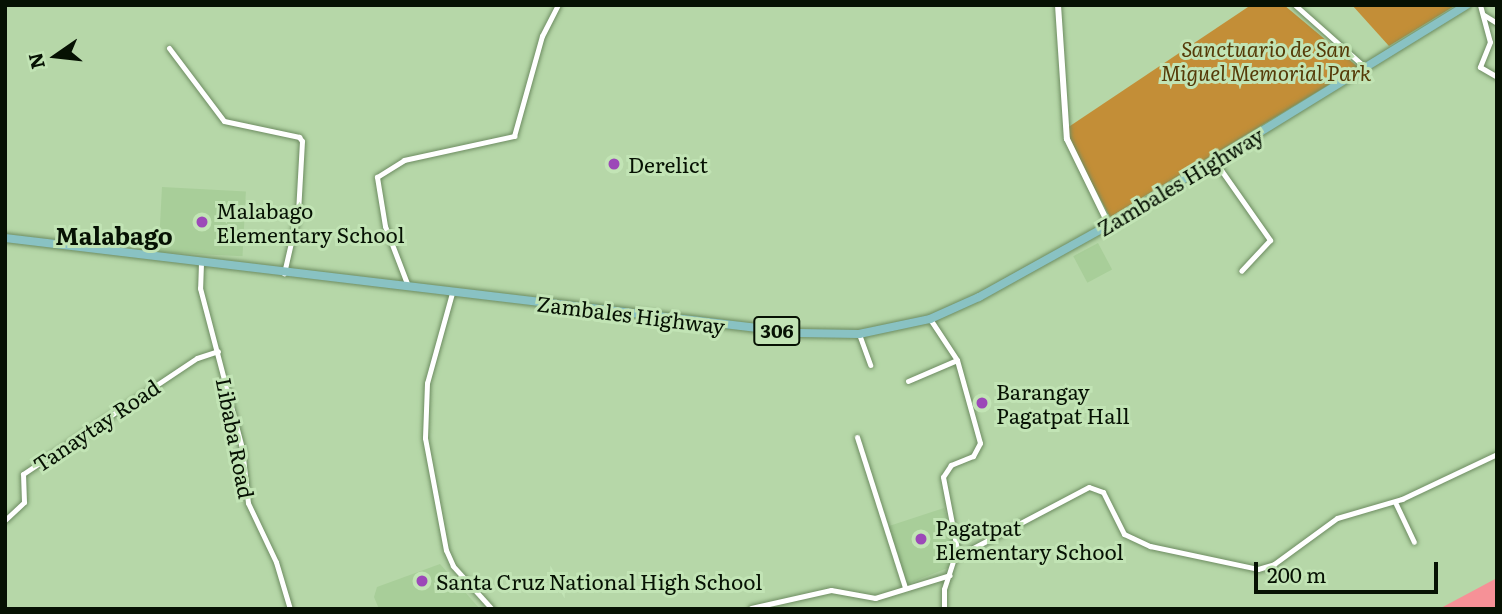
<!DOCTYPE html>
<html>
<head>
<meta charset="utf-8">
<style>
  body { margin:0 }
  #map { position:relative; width:1502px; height:614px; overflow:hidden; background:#b6d7a8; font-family:Literata,serif }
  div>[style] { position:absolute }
  .built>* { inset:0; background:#a8ce99; transform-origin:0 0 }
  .green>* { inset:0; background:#c38e37 }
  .water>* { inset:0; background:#f69197 }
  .roads { filter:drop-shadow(0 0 2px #6d8c61) drop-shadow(0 0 2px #6d8c61) }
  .minor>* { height:5px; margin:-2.5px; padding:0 2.5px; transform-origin:2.5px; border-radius:2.5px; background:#fff }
  .tertiary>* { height:6px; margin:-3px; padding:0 3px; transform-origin:3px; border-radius:3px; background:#fff }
  .primary>* { height:8px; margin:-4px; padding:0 4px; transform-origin:4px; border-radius:4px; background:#89c2c3 }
  .dots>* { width:19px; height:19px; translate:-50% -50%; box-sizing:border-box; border:4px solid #c2e4b5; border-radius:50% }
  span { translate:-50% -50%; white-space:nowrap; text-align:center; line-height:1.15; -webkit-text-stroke:6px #c2e4b5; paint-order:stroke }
  .shield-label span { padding:2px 5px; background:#c2e4b5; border:2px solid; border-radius:5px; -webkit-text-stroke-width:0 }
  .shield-label { font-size:19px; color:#061103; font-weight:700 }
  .park-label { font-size:21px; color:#553a08; font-style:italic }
  .poi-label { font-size:21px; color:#061103 }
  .left { translate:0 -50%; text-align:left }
  .street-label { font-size:21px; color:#061103 }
  .quarter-label { font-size:24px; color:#061103; font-weight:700 }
  .frame { position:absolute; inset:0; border:7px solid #061103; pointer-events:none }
  .north { position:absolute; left:21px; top:21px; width:70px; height:70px; -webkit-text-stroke:5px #c2e4b5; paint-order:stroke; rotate:256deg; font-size:19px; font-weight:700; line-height:28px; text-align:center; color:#061103 }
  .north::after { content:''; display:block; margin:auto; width:24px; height:32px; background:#061103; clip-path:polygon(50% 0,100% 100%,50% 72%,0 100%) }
  .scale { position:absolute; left:1254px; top:562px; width:184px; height:32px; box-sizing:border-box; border:4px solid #061103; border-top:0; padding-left:9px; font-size:21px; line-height:24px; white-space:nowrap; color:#061103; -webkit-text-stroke:5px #c2e4b5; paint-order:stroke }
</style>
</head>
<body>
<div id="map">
  <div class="built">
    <div style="left:162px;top:187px;width:84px;height:65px;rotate:3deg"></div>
    <div style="left:1098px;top:243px;width:30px;height:28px;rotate:62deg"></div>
    <div style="clip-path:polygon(944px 508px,956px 551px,950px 567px,905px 585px,886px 527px)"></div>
    <div style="clip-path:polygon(440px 564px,480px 609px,379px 609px,374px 597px,377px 587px)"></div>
  </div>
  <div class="green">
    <div style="clip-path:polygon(1251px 5px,1284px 5px,1358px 67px,1110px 217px,1070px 143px,1067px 128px)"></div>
    <div style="clip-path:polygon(1352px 5px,1456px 5px,1389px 46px)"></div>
  </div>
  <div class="water">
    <div style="clip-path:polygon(1497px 578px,1497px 609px,1439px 609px)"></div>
  </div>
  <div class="roads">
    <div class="minor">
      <div style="left:1295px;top:5px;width:95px;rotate:41.6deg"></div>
      <div style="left:1480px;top:5px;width:38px;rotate:75deg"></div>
      <div style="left:1490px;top:42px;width:27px;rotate:112deg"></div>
      <div style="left:1480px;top:67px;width:20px;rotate:30deg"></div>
      <div style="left:1484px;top:15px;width:15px;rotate:32deg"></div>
      <div style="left:169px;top:48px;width:91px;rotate:53deg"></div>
      <div style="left:224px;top:121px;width:77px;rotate:12deg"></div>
      <div style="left:299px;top:137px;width:5px;rotate:53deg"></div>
      <div style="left:302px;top:141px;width:71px;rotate:93.2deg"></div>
      <div style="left:298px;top:212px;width:63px;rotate:102.9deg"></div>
      <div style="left:1214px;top:160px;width:98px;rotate:55deg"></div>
      <div style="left:1270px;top:240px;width:42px;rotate:133.1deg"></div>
      <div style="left:201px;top:263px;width:25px;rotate:92deg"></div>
      <div style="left:200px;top:288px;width:165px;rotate:75.3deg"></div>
      <div style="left:242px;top:448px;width:55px;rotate:83.8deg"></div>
      <div style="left:248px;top:503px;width:65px;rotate:64.6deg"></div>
      <div style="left:276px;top:562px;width:49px;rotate:73.4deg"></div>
      <div style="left:408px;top:286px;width:64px;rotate:-111deg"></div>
      <div style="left:385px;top:226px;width:50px;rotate:-99.3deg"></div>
      <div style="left:377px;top:177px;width:32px;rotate:-32deg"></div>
      <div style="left:404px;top:160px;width:113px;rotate:-12.3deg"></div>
      <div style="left:514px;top:136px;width:104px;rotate:-74.4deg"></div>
      <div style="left:542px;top:36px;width:35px;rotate:-63deg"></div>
      <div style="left:452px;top:293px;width:93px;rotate:105.5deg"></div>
      <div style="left:427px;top:383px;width:55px;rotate:92.1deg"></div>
      <div style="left:425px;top:438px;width:114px;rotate:79.4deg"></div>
      <div style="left:446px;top:550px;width:17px;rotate:66deg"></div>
      <div style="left:453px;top:566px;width:58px;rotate:47.8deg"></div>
      <div style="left:930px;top:319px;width:49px;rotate:56.6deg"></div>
      <div style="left:957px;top:360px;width:86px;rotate:74.5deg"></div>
      <div style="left:980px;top:443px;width:15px;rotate:118deg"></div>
      <div style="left:973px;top:456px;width:24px;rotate:158deg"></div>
      <div style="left:951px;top:465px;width:14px;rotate:124deg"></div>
      <div style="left:943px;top:477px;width:73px;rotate:79deg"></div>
      <div style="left:957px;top:549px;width:42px;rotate:108deg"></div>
      <div style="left:944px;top:589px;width:20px;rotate:90deg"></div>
      <div style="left:859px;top:334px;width:33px;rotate:70deg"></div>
      <div style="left:908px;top:381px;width:53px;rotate:-23.2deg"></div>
      <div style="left:857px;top:437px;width:157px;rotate:72.3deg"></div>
      <div style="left:1395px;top:502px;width:44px;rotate:64.6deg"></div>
      <div style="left:5px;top:520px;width:26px;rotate:-43deg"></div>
      <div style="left:24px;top:502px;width:28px;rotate:-92deg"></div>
      <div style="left:23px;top:474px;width:209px;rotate:-33.7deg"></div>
      <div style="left:197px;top:358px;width:22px;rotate:-18deg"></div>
      <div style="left:956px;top:557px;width:150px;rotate:-27.8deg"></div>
      <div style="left:1089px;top:487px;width:15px;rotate:20deg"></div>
      <div style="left:1103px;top:492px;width:47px;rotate:63.4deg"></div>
      <div style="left:1124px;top:534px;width:29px;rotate:25deg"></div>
      <div style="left:1150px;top:546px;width:110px;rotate:12deg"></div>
      <div style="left:1258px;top:569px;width:17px;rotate:-17deg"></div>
      <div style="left:1274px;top:564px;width:78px;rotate:-36.1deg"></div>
      <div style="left:1337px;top:518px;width:68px;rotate:-16.3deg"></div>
      <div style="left:1402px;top:499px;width:105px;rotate:-25.3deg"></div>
      <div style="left:751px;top:608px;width:82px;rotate:-12.7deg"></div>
      <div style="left:831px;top:590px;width:45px;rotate:10.3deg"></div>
      <div style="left:875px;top:598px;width:78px;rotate:-17deg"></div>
    </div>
    <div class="tertiary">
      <div style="left:1058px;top:5px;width:134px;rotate:86.2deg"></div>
      <div style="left:1067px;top:139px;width:96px;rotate:64deg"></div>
    </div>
    <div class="primary">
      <div style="left:5px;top:238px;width:800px;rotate:6.82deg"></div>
      <div style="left:799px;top:333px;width:60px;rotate:1deg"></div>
      <div style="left:859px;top:334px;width:73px;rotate:-11.9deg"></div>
      <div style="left:930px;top:319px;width:54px;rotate:-24.2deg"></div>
      <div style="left:979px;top:297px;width:149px;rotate:-29deg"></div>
      <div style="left:1109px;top:225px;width:420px;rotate:-31.6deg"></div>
    </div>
  </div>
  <div class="dots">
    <div style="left:614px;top:164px;background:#9c49b8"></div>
    <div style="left:202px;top:222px;background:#9c49b8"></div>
    <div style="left:982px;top:403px;background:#9c49b8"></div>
    <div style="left:921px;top:539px;background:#9c49b8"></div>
    <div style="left:422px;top:581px;background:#9c49b8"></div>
  </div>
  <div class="shield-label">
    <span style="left:777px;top:331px">306</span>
  </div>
  <div class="park-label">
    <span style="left:1266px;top:60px">Sanctuario de San<br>Miguel Memorial Park</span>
  </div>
  <div class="poi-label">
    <span class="left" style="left:628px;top:164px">Derelict</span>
    <span class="left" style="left:216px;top:222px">Malabago<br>Elementary School</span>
    <span class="left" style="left:996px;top:403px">Barangay<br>Pagatpat Hall</span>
    <span class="left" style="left:935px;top:539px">Pagatpat<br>Elementary School</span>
    <span class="left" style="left:436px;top:581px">Santa Cruz National High School</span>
  </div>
  <div class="street-label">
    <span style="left:1180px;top:181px;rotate:-31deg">Zambales Highway</span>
    <span style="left:631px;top:314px;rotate:7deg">Zambales Highway</span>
    <span style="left:96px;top:425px;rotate:-34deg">Tanaytay Road</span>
    <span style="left:236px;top:438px;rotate:79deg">Libaba Road</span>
  </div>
  <div class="quarter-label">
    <span style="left:114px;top:235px">Malabago</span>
  </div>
  <div class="frame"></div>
  <div class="north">N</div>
  <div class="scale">200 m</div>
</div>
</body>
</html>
